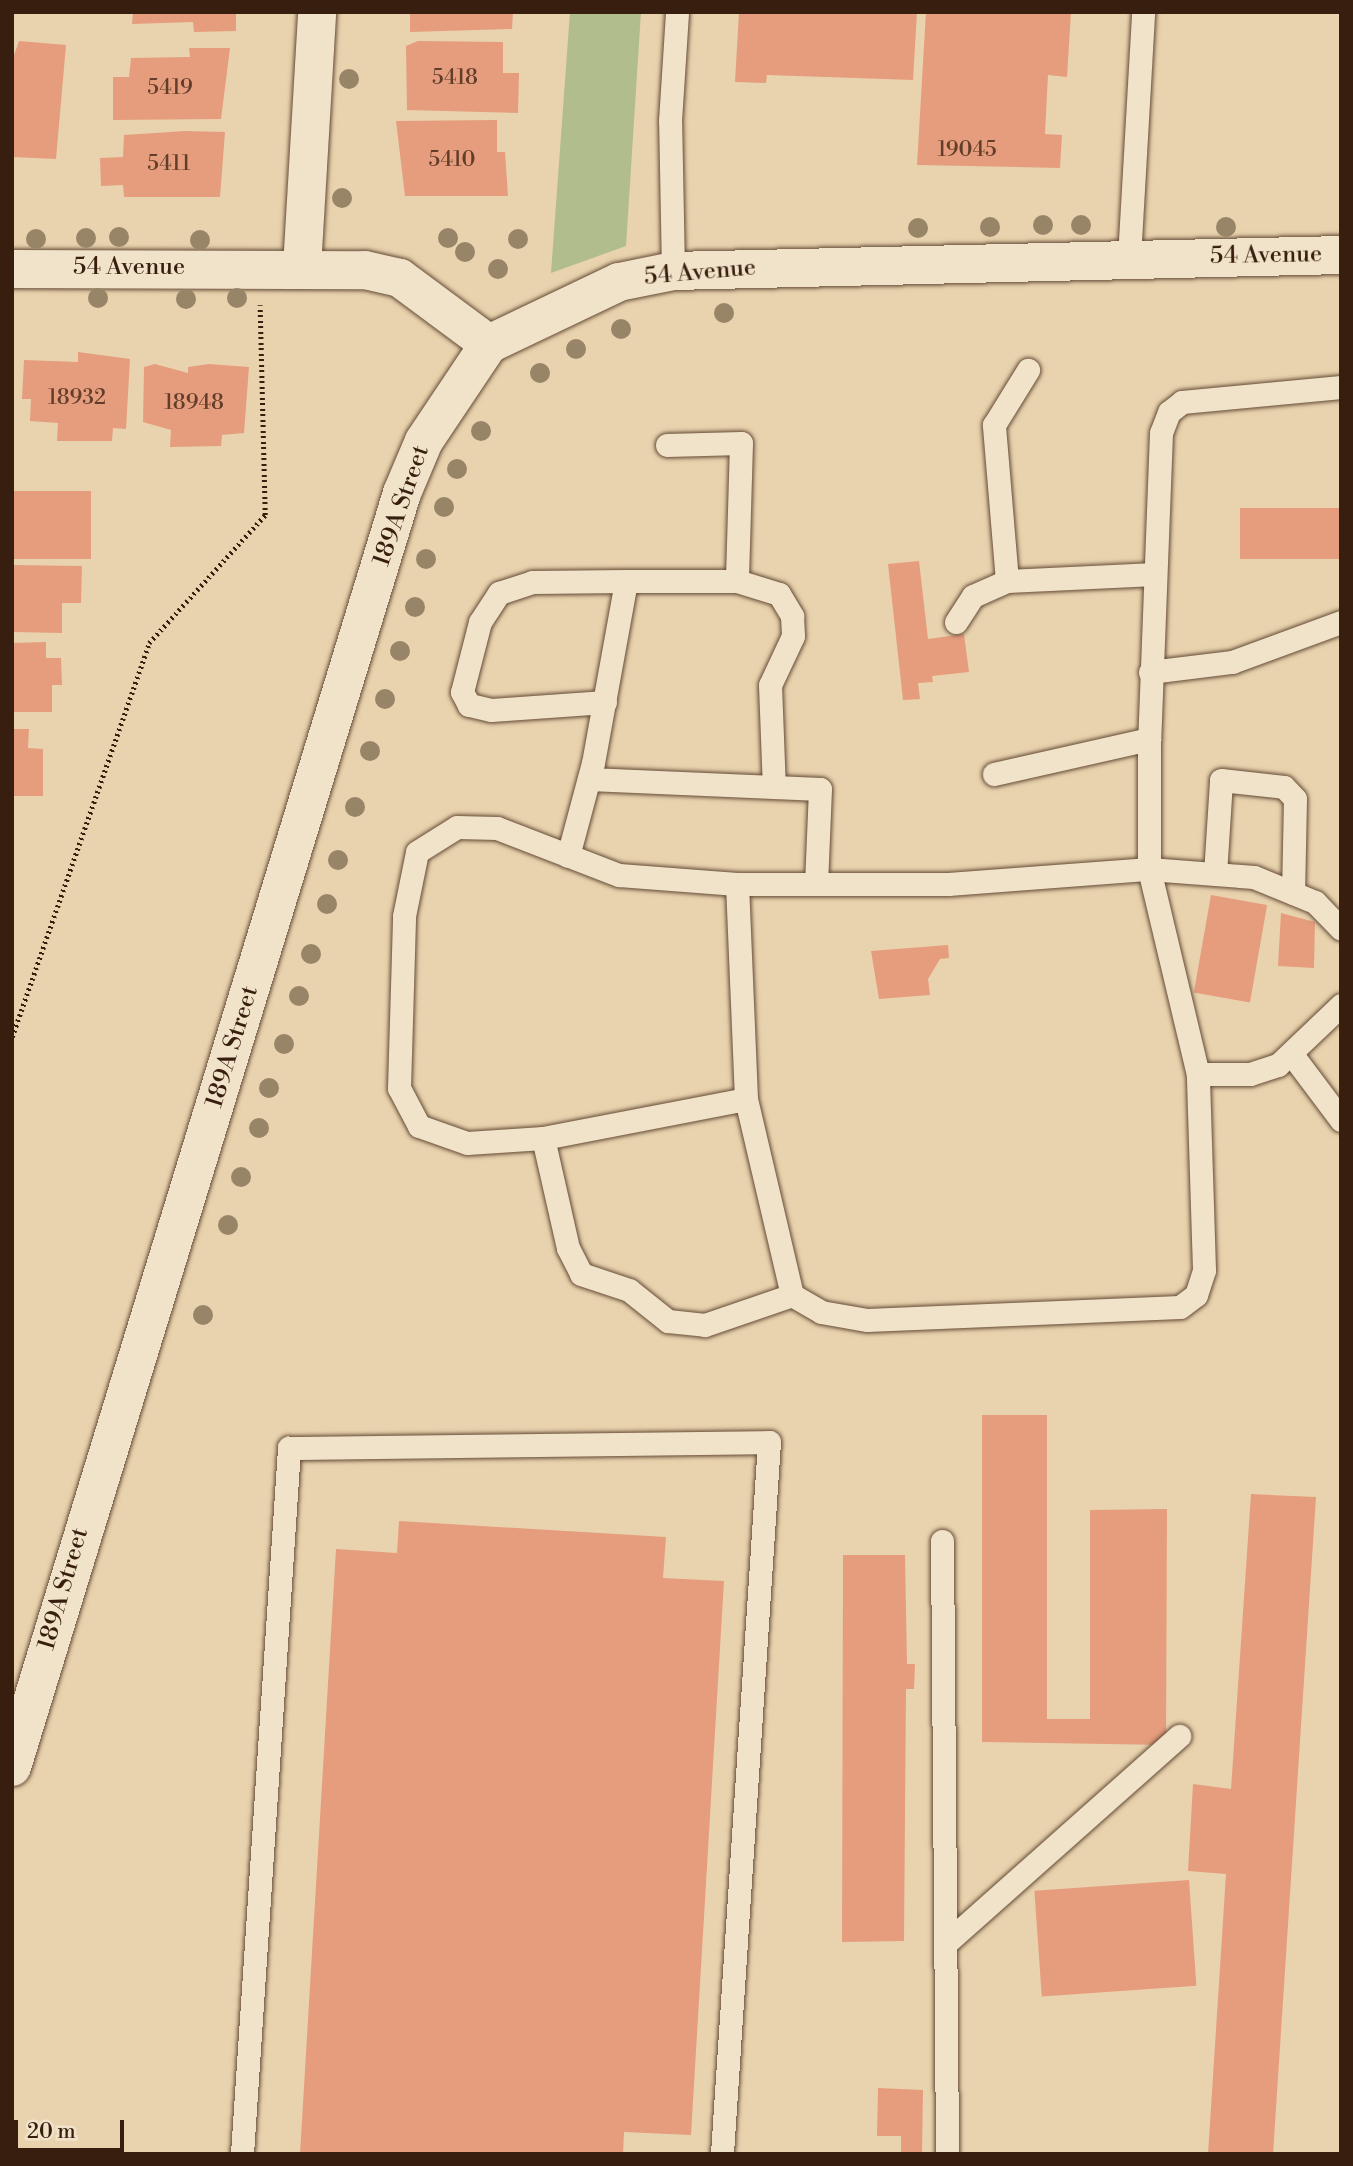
<!DOCTYPE html>
<html>
<head>
<meta charset="utf-8">
<style>
  body { margin:0 }
  #map { position:relative; width:1353px; height:2166px; overflow:hidden; background:#e9d3ae; font-family:"Libre Bodoni",serif }
  div>[style] { position:absolute }
  .green>* { inset:0; background:#b2bd8e }
  .building>* { inset:0; background:#e59d7e; transform-origin:0 0 }
  .path>* { height:4.5px; margin-top:-2.25px; transform-origin:0; background:repeating-linear-gradient(90deg,#371e0e 0 2px,transparent 0 5.5px) }
  .roads { filter:drop-shadow(0 0 2px #644b36) drop-shadow(0 0 2px #644b36) }
  .service>* { height:23px; margin:-11.5px; padding:0 11.5px; transform-origin:11.5px; border-radius:11.5px; background:#f1e2ca }
  .minor>* { height:38px; margin:-19px; padding:0 19px; transform-origin:19px; border-radius:19px; background:#f1e2ca }
  .tertiary>* { height:38px; margin:-19px; padding:0 19px; transform-origin:19px; border-radius:19px; background:#f1e2ca }
  .trees>* { width:20px; height:20px; margin:-10px; border-radius:50%; background:#988568 }
  span { translate:-50% -50%; white-space:nowrap; text-align:center; line-height:1.15; -webkit-text-stroke:6px #f1e2ca; paint-order:stroke }
  .number-label { font-size:21px; color:#623e2a }
  .number-label span { -webkit-text-stroke-width:0 }
  .street-label { font-size:24px; color:#371e0e }
  .frame { position:absolute; inset:0; border:14px solid #371e0e; pointer-events:none }
  .scale { position:absolute; left:14px; top:2120px; width:110px; height:32px; box-sizing:border-box; border:4px solid #371e0e; border-top:0; padding-left:9px; font-size:21px; line-height:24px; white-space:nowrap; color:#371e0e; -webkit-text-stroke:5px #f1e2ca; paint-order:stroke }
</style>
</head>
<body>
<div id="map">
  <div class="green">
    <div style="clip-path:polygon(570px 12px,641px 12px,626px 246px,551px 273px)"></div>
  </div>
  <div class="building">
    <div style="clip-path:polygon(133px 12px,236px 12px,236px 31px,194px 32px,193px 22px,132px 24px)"></div>
    <div style="clip-path:polygon(410px 12px,513px 12px,512px 29px,410px 32px)"></div>
    <div style="clip-path:polygon(739px 12px,917px 12px,913px 80px,767px 75px,766px 83px,735px 82px)"></div>
    <div style="clip-path:polygon(926px 12px,1071px 12px,1067px 77px,1048px 75px,1045px 134px,1062px 135px,1060px 168px,917px 165px)"></div>
    <div style="clip-path:polygon(19px 41px,66px 45px,56px 159px,12px 157px,12px 61px)"></div>
    <div style="clip-path:polygon(418px 41px,503px 42px,503px 73px,519px 73px,518px 113px,407px 110px,406px 46px)"></div>
    <div style="clip-path:polygon(189px 48px,230px 48px,221px 119px,113px 120px,113px 77px,129px 77px,131px 58px,190px 57px)"></div>
    <div style="clip-path:polygon(497px 120px,497px 152px,505px 152px,508px 196px,405px 196px,396px 121px)"></div>
    <div style="clip-path:polygon(185px 131px,225px 132px,220px 197px,124px 197px,123px 185px,101px 186px,100px 158px,123px 157px,124px 135px)"></div>
    <div style="clip-path:polygon(78px 352px,130px 359px,126px 429px,113px 428px,112px 441px,57px 441px,58px 423px,30px 421px,31px 399px,22px 399px,24px 360px,78px 362px)"></div>
    <div style="clip-path:polygon(155px 364px,188px 373px,188px 367px,209px 364px,249px 367px,244px 433px,222px 435px,221px 446px,170px 447px,171px 430px,143px 422px,144px 367px)"></div>
    <div style="left:12px;top:491px;width:79px;height:68px"></div>
    <div style="left:1341px;top:508px;width:51px;height:101px;rotate:90deg"></div>
    <div style="clip-path:polygon(919px 561px,928px 639px,964px 634px,969px 672px,932px 676px,933px 682px,918px 683px,920px 699px,903px 700px,888px 564px)"></div>
    <div style="clip-path:polygon(12px 565px,82px 566px,81px 603px,62px 603px,62px 633px,12px 632px)"></div>
    <div style="clip-path:polygon(46px 642px,46px 658px,61px 658px,62px 685px,52px 685px,52px 712px,12px 712px,12px 643px)"></div>
    <div style="clip-path:polygon(12px 729px,29px 729px,28px 748px,43px 749px,43px 796px,12px 796px)"></div>
    <div style="left:1211px;top:895px;width:57px;height:99px;rotate:10deg"></div>
    <div style="clip-path:polygon(1281px 913px,1315px 922px,1314px 968px,1278px 966px)"></div>
    <div style="clip-path:polygon(948px 945px,949px 958px,940px 959px,928px 979px,930px 995px,879px 999px,871px 951px)"></div>
    <div style="clip-path:polygon(982px 1415px,1047px 1415px,1047px 1719px,1090px 1719px,1090px 1510px,1167px 1509px,1166px 1745px,982px 1742px)"></div>
    <div style="clip-path:polygon(1251px 1494px,1316px 1497px,1273px 2154px,1208px 2154px,1226px 1874px,1188px 1871px,1193px 1784px,1231px 1789px)"></div>
    <div style="clip-path:polygon(399px 1521px,666px 1537px,663px 1578px,724px 1581px,691px 2135px,624px 2132px,623px 2154px,300px 2154px,336px 1549px,397px 1553px)"></div>
    <div style="clip-path:polygon(843px 1555px,905px 1555px,907px 1664px,915px 1664px,914px 1689px,906px 1689px,904px 1941px,842px 1942px)"></div>
    <div style="left:1189px;top:1880px;width:106px;height:155px;rotate:86deg"></div>
    <div style="clip-path:polygon(878px 2088px,923px 2090px,922px 2154px,901px 2154px,901px 2136px,877px 2136px)"></div>
  </div>
  <div class="path">
    <div style="left:12px;top:1037px;width:417px;rotate:-70.8deg"></div>
    <div style="left:149px;top:643px;width:173px;rotate:-47.8deg"></div>
    <div style="left:265px;top:515px;width:210px;rotate:-91.4deg"></div>
  </div>
  <div class="roads">
    <div class="service">
      <div style="left:1129px;top:258px;width:246px;rotate:-86.7deg"></div>
      <div style="left:673px;top:271px;width:150px;rotate:-91.1deg"></div>
      <div style="left:670px;top:121px;width:109px;rotate:-86.3deg"></div>
      <div style="left:1341px;top:387px;width:160px;rotate:174.6deg"></div>
      <div style="left:1182px;top:402px;width:16px;rotate:142deg"></div>
      <div style="left:1169px;top:412px;width:22px;rotate:111deg"></div>
      <div style="left:1161px;top:433px;width:306px;rotate:92.2deg"></div>
      <div style="left:1149px;top:739px;width:130px;rotate:90deg"></div>
      <div style="left:1149px;top:869px;width:211px;rotate:76.6deg"></div>
      <div style="left:1198px;top:1074px;width:52px"></div>
      <div style="left:1250px;top:1074px;width:29px;rotate:-18deg"></div>
      <div style="left:1278px;top:1065px;width:87px;rotate:-43.6deg"></div>
      <div style="left:667px;top:445px;width:74px;rotate:-1.5deg"></div>
      <div style="left:741px;top:443px;width:138px;rotate:91.7deg"></div>
      <div style="left:1007px;top:581px;width:157px;rotate:-94.8deg"></div>
      <div style="left:994px;top:425px;width:65px;rotate:-58.3deg"></div>
      <div style="left:956px;top:622px;width:31px;rotate:-57deg"></div>
      <div style="left:973px;top:596px;width:37px;rotate:-24deg"></div>
      <div style="left:1007px;top:581px;width:148px;rotate:-2.7deg"></div>
      <div style="left:1150px;top:672px;width:83px;rotate:-7deg"></div>
      <div style="left:1232px;top:662px;width:116px;rotate:-20.2deg"></div>
      <div style="left:605px;top:702px;width:114px;rotate:176deg"></div>
      <div style="left:491px;top:710px;width:23px;rotate:-167deg"></div>
      <div style="left:469px;top:705px;width:15px;rotate:-118deg"></div>
      <div style="left:462px;top:692px;width:72px;rotate:-75.6deg"></div>
      <div style="left:480px;top:622px;width:35px;rotate:-57deg"></div>
      <div style="left:499px;top:593px;width:35px;rotate:-18deg"></div>
      <div style="left:532px;top:582px;width:94px;rotate:-0.6deg"></div>
      <div style="left:994px;top:774px;width:159px;rotate:-12.7deg"></div>
      <div style="left:589px;top:779px;width:185px;rotate:2.5deg"></div>
      <div style="left:568px;top:856px;width:96px;rotate:-75deg"></div>
      <div style="left:593px;top:763px;width:185px;rotate:-79.7deg"></div>
      <div style="left:626px;top:581px;width:111px"></div>
      <div style="left:737px;top:581px;width:44px;rotate:17.2deg"></div>
      <div style="left:779px;top:594px;width:26px;rotate:59deg"></div>
      <div style="left:792px;top:616px;width:20px;rotate:87deg"></div>
      <div style="left:793px;top:636px;width:54px;rotate:115.1deg"></div>
      <div style="left:770px;top:685px;width:102px;rotate:87.8deg"></div>
      <div style="left:774px;top:787px;width:46px;rotate:2.5deg"></div>
      <div style="left:820px;top:789px;width:95px;rotate:92.4deg"></div>
      <div style="left:1215px;top:874px;width:94px;rotate:-86.3deg"></div>
      <div style="left:1221px;top:780px;width:63px;rotate:6.3deg"></div>
      <div style="left:1284px;top:787px;width:16px;rotate:47deg"></div>
      <div style="left:1295px;top:799px;width:94px;rotate:91.2deg"></div>
      <div style="left:737px;top:884px;width:215px;rotate:87.6deg"></div>
      <div style="left:746px;top:1099px;width:207px;rotate:169.1deg"></div>
      <div style="left:543px;top:1138px;width:76px;rotate:176.2deg"></div>
      <div style="left:467px;top:1143px;width:51px;rotate:-160.5deg"></div>
      <div style="left:419px;top:1126px;width:43px;rotate:-117.8deg"></div>
      <div style="left:399px;top:1088px;width:172px;rotate:-88.3deg"></div>
      <div style="left:404px;top:916px;width:65px;rotate:-78.5deg"></div>
      <div style="left:417px;top:852px;width:47px;rotate:-32deg"></div>
      <div style="left:457px;top:827px;width:40px;rotate:1.4deg"></div>
      <div style="left:497px;top:828px;width:131px;rotate:21.1deg"></div>
      <div style="left:619px;top:875px;width:118px;rotate:4.4deg"></div>
      <div style="left:737px;top:884px;width:211px"></div>
      <div style="left:948px;top:884px;width:202px;rotate:-4.3deg"></div>
      <div style="left:1149px;top:869px;width:105px;rotate:4.4deg"></div>
      <div style="left:1254px;top:877px;width:66px;rotate:22.3deg"></div>
      <div style="left:1315px;top:902px;width:37px;rotate:46deg"></div>
      <div style="left:1293px;top:1056px;width:80px;rotate:53.1deg"></div>
      <div style="left:746px;top:1099px;width:201px;rotate:76.8deg"></div>
      <div style="left:792px;top:1295px;width:34px;rotate:30deg"></div>
      <div style="left:821px;top:1312px;width:47px;rotate:9.9deg"></div>
      <div style="left:867px;top:1320px;width:313px;rotate:-2.4deg"></div>
      <div style="left:1180px;top:1307px;width:20px;rotate:-37deg"></div>
      <div style="left:1196px;top:1295px;width:26px;rotate:-72deg"></div>
      <div style="left:1204px;top:1270px;width:196px;rotate:-91.8deg"></div>
      <div style="left:543px;top:1138px;width:113px;rotate:77.2deg"></div>
      <div style="left:568px;top:1248px;width:29px;rotate:63deg"></div>
      <div style="left:581px;top:1274px;width:51px;rotate:18.4deg"></div>
      <div style="left:629px;top:1290px;width:50px;rotate:38.5deg"></div>
      <div style="left:668px;top:1321px;width:37px;rotate:6deg"></div>
      <div style="left:705px;top:1325px;width:92px;rotate:-19deg"></div>
      <div style="left:942px;top:1541px;width:613px;rotate:89.53deg"></div>
      <div style="left:946px;top:1943px;width:312px;rotate:-41.6deg"></div>
      <div style="left:242px;top:2154px;width:708px;rotate:-86.19deg"></div>
      <div style="left:289px;top:1448px;width:480px;rotate:-0.7deg"></div>
      <div style="left:769px;top:1442px;width:714px;rotate:93.78deg"></div>
    </div>
    <div class="minor">
      <div style="left:302px;top:268px;width:256px;rotate:-86.6deg"></div>
      <div style="left:12px;top:269px;width:353px;rotate:0.2deg"></div>
      <div style="left:365px;top:270px;width:36px;rotate:13deg"></div>
      <div style="left:400px;top:278px;width:111px;rotate:36.6deg"></div>
    </div>
    <div class="tertiary">
      <div style="left:12px;top:1767px;width:1332px;rotate:-72.98deg"></div>
      <div style="left:402px;top:493px;width:56px;rotate:-67.1deg"></div>
      <div style="left:424px;top:441px;width:117px;rotate:-56.2deg"></div>
      <div style="left:489px;top:344px;width:144px;rotate:-25.5deg"></div>
      <div style="left:619px;top:282px;width:55px;rotate:-11.5deg"></div>
      <div style="left:673px;top:271px;width:668px;rotate:-1.37deg"></div>
    </div>
  </div>
  <div class="trees">
    <div style="left:349px;top:79px"></div>
    <div style="left:342px;top:198px"></div>
    <div style="left:1043px;top:225px"></div>
    <div style="left:1081px;top:225px"></div>
    <div style="left:990px;top:227px"></div>
    <div style="left:1226px;top:227px"></div>
    <div style="left:918px;top:228px"></div>
    <div style="left:119px;top:237px"></div>
    <div style="left:86px;top:238px"></div>
    <div style="left:448px;top:238px"></div>
    <div style="left:36px;top:239px"></div>
    <div style="left:518px;top:239px"></div>
    <div style="left:200px;top:240px"></div>
    <div style="left:465px;top:252px"></div>
    <div style="left:498px;top:269px"></div>
    <div style="left:98px;top:298px"></div>
    <div style="left:237px;top:298px"></div>
    <div style="left:186px;top:299px"></div>
    <div style="left:724px;top:313px"></div>
    <div style="left:621px;top:329px"></div>
    <div style="left:576px;top:349px"></div>
    <div style="left:540px;top:373px"></div>
    <div style="left:481px;top:431px"></div>
    <div style="left:457px;top:469px"></div>
    <div style="left:444px;top:507px"></div>
    <div style="left:426px;top:559px"></div>
    <div style="left:415px;top:607px"></div>
    <div style="left:400px;top:651px"></div>
    <div style="left:385px;top:699px"></div>
    <div style="left:370px;top:751px"></div>
    <div style="left:355px;top:807px"></div>
    <div style="left:338px;top:860px"></div>
    <div style="left:327px;top:904px"></div>
    <div style="left:311px;top:954px"></div>
    <div style="left:299px;top:996px"></div>
    <div style="left:284px;top:1044px"></div>
    <div style="left:269px;top:1088px"></div>
    <div style="left:259px;top:1128px"></div>
    <div style="left:241px;top:1177px"></div>
    <div style="left:228px;top:1225px"></div>
    <div style="left:203px;top:1315px"></div>
  </div>
  <div class="number-label">
    <span style="left:455px;top:78px">5418</span>
    <span style="left:170px;top:88px">5419</span>
    <span style="left:967px;top:150px">19045</span>
    <span style="left:452px;top:160px">5410</span>
    <span style="left:169px;top:164px">5411</span>
    <span style="left:77px;top:398px">18932</span>
    <span style="left:194px;top:403px">18948</span>
  </div>
  <div class="street-label">
    <span style="left:1266px;top:256px;rotate:-1deg">54 Avenue</span>
    <span style="left:129px;top:268px">54 Avenue</span>
    <span style="left:700px;top:273px;rotate:-5deg">54 Avenue</span>
    <span style="left:402px;top:506px;rotate:-71deg">189A Street</span>
    <span style="left:233px;top:1047px;rotate:-73deg">189A Street</span>
    <span style="left:64px;top:1589px;rotate:-74deg">189A Street</span>
  </div>
  <div class="frame"></div>
  <div class="scale">20 m</div>
</div>
</body>
</html>
